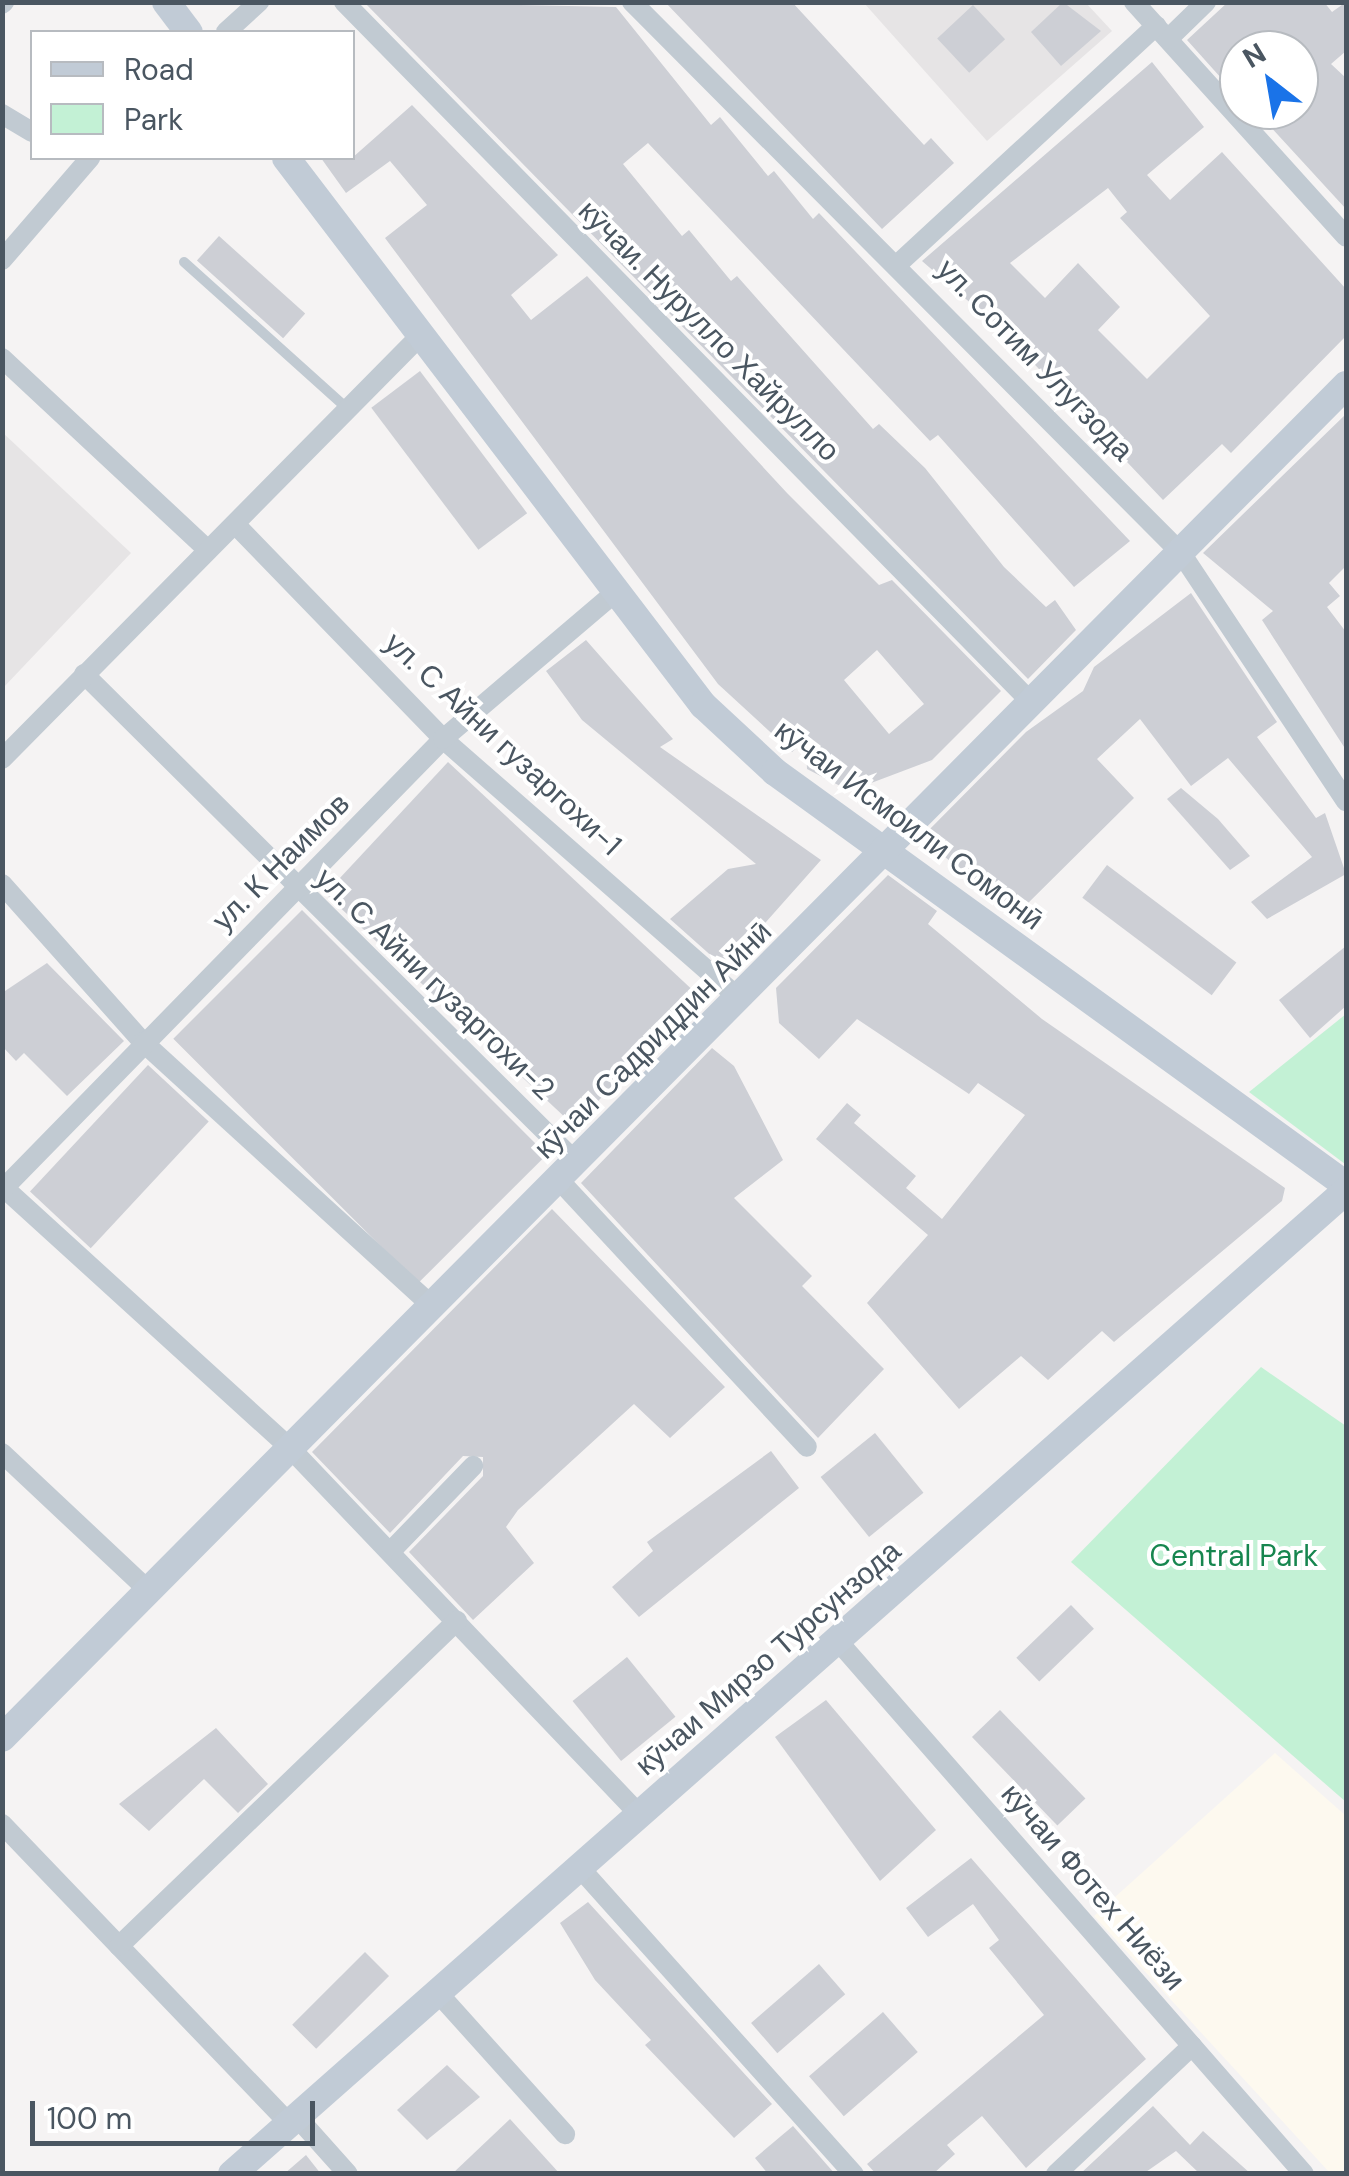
<!DOCTYPE html>
<html>
<head>
<meta charset="utf-8">
<style>
  body { margin:0 }
  #map { position:relative; width:1349px; height:2176px; overflow:hidden; background:#f5f3f3; font-family:"DM Sans",sans-serif }
  div>[style] { position:absolute }
  .commercial>* { inset:0; background:#fdf9ef }
  .education>* { inset:0; background:#e6e4e5 }
  .green>* { inset:0; background:#c3f1d5 }
  .building>* { inset:0; background:#cdcfd5; transform-origin:0 0 }
  .lane>* { height:10px; margin:-5px; padding:0 5px; transform-origin:5px; border-radius:5px; background:#c1cad2 }
  .street>* { height:20px; margin:-10px; padding:0 10px; transform-origin:10px; border-radius:10px; background:#c1cad2 }
  .secondary>* { height:28px; margin:-14px; padding:0 14px; transform-origin:14px; border-radius:14px; background:#c1cbd6 }
  span { translate:-50% -50%; white-space:nowrap; text-align:center; line-height:1.15; -webkit-text-stroke:8px #fff; paint-order:stroke }
  .street-label { font-size:30px; color:#4a5661 }
  .park-label { font-size:30px; color:#17864f }
  .frame { position:absolute; inset:0; border:5px solid #4a5661; pointer-events:none }
  .legend { position:absolute; left:30px; top:30px; width:325px; height:130px; box-sizing:border-box; background:#fff; border:2px solid #b7bbc0; margin:0; padding:12px 18px; list-style:none; font-size:30px; color:#4a5661 }
  .legend li { display:flex; align-items:center; gap:20px; height:50px }
  .legend b { width:50px; border:2px solid #b7bbc0 }
  .north { position:absolute; left:1219px; top:30px; width:100px; height:100px; box-sizing:border-box; background:#fff; border:2px solid #b7bbc0; border-radius:50%; rotate:329deg; font-size:28px; font-weight:700; line-height:40px; text-align:center; color:#4a5661 }
  .north::after { content:''; display:block; margin:auto; width:35px; height:45px; background:#1a73e8; clip-path:polygon(50% 0,100% 100%,50% 72%,0 100%) }
  .scale { position:absolute; left:30px; top:2101px; width:285px; height:45px; box-sizing:border-box; border:5px solid #4a5661; border-top:0; padding-left:12px; font-size:30px; line-height:35px; white-space:nowrap; color:#4a5661; -webkit-text-stroke:8px #fff; paint-order:stroke }
</style>
</head>
<body>
<div id="map">
  <div class="commercial">
    <div style="clip-path:polygon(1275px 1753px,1346px 1816px,1346px 2173px,1330px 2173px,1094px 1916px)"></div>
  </div>
  <div class="education">
    <div style="clip-path:polygon(864px 3px,1086px 3px,1112px 31px,987px 141px)"></div>
    <div style="clip-path:polygon(2px 432px,131px 553px,3px 688px,2px 688px)"></div>
  </div>
  <div class="green">
    <div style="clip-path:polygon(1346px 1014px,1346px 1163px,1345px 1164px,1249px 1092px)"></div>
    <div style="clip-path:polygon(1261px 1367px,1346px 1426px,1346px 1802px,1071px 1562px)"></div>
  </div>
  <div class="building">
    <div style="clip-path:polygon(364px 2px,616px 7px,711px 125px,720px 117px,768px 176px,774px 171px,813px 219px,819px 213px,1130px 541px,1074px 587px,938px 435px,930px 441px,648px 143px,623px 164px,682px 236px,689px 230px,731px 281px,737px 276px,873px 429px,879px 424px,925px 468px,1004px 567px,1046px 607px,1055px 600px,1076px 630px,1028px 679px)"></div>
    <div style="clip-path:polygon(665px 2px,792px 2px,924px 145px,931px 138px,954px 163px,882px 229px)"></div>
    <div style="clip-path:polygon(1063px 2px,1101px 31px,1061px 66px,1031px 32px)"></div>
    <div style="clip-path:polygon(1228px 2px,1324px 2px,1332px 12px,1346px 2px,1346px 51px,1331px 64px,1346px 78px,1346px 209px,1255px 110px,1299px 110px,1299px 50px,1239px 50px,1239px 98px,1187px 40px)"></div>
    <div style="left:973px;top:5px;width:47px;height:49px;rotate:47deg"></div>
    <div style="clip-path:polygon(evenodd,1152px 62px,1204px 127px,1147px 175px,1170px 200px,1222px 152px,1346px 289px,1346px 336px,1231px 453px,1222px 444px,1163px 500px,1004px 332px,922px 261px,1152px 62px,1108px 188px,1127px 212px,1120px 218px,1210px 316px,1147px 379px,1098px 330px,1120px 307px,1078px 263px,1045px 298px,1010px 263px,1108px 188px)"></div>
    <div style="clip-path:polygon(evenodd,412px 105px,558px 255px,511px 295px,531px 320px,587px 276px,787px 493px,879px 585px,892px 580px,1001px 691px,932px 760px,850px 791px,807px 769px,806px 740px,792px 752px,718px 684px,385px 238px,427px 205px,390px 161px,346px 193px,321px 158px,352px 158px,412px 105px,877px 650px,924px 704px,889px 734px,844px 680px,877px 650px)"></div>
    <div style="left:219px;top:236px;width:116px;height:33px;rotate:42deg"></div>
    <div style="left:420px;top:371px;width:178px;height:61px;rotate:53deg"></div>
    <div style="clip-path:polygon(1346px 414px,1346px 566px,1329px 583px,1340px 596px,1327px 607px,1346px 632px,1346px 750px,1262px 620px,1273px 611px,1203px 553px)"></div>
    <div style="clip-path:polygon(1191px 593px,1277px 722px,1257px 737px,1316px 818px,1325px 813px,1346px 874px,1267px 919px,1251px 902px,1312px 857px,1228px 758px,1191px 786px,1140px 719px,1097px 759px,1134px 798px,1017px 914px,921px 838px,1026px 732px,1083px 691px,1094px 667px)"></div>
    <div style="clip-path:polygon(586px 640px,673px 739px,660px 747px,821px 860px,725px 968px,670px 919px,728px 869px,756px 864px,582px 720px,546px 671px)"></div>
    <div style="left:448px;top:762px;width:341px;height:180px;rotate:43deg"></div>
    <div style="clip-path:polygon(1181px 788px,1218px 819px,1250px 856px,1230px 870px,1167px 799px)"></div>
    <div style="left:1107px;top:865px;width:162px;height:41px;rotate:37deg"></div>
    <div style="clip-path:polygon(888px 875px,937px 911px,928px 924px,1042px 1019px,1285px 1188px,1282px 1201px,1114px 1342px,1102px 1331px,1048px 1380px,1021px 1356px,959px 1409px,867px 1303px,928px 1235px,816px 1139px,847px 1103px,861px 1115px,854px 1123px,916px 1176px,906px 1188px,942px 1219px,1025px 1115px,978px 1083px,969px 1094px,857px 1019px,819px 1059px,779px 1023px,776px 988px)"></div>
    <div style="left:302px;top:910px;width:346px;height:182px;rotate:45deg"></div>
    <div style="clip-path:polygon(1346px 946px,1346px 1006px,1310px 1038px,1279px 1000px)"></div>
    <div style="clip-path:polygon(47px 963px,124px 1041px,67px 1096px,24px 1053px,16px 1061px,2px 1046px,2px 993px)"></div>
    <div style="clip-path:polygon(712px 1048px,734px 1066px,783px 1160px,734px 1198px,812px 1276px,802px 1286px,884px 1369px,818px 1438px,581px 1183px)"></div>
    <div style="left:148px;top:1065px;width:83px;height:173px;rotate:43deg"></div>
    <div style="clip-path:polygon(552px 1209px,725px 1387px,670px 1438px,634px 1404px,518px 1510px,506px 1527px,534px 1563px,473px 1620px,409px 1552px,483px 1476px,483px 1457px,463px 1456px,390px 1533px,312px 1452px)"></div>
    <div style="left:875px;top:1433px;width:77px;height:70px;rotate:51deg"></div>
    <div style="clip-path:polygon(771px 1451px,799px 1488px,639px 1617px,612px 1587px,653px 1551px,647px 1542px)"></div>
    <div style="left:1071px;top:1605px;width:33px;height:76px;rotate:46deg"></div>
    <div style="left:627px;top:1657px;width:77px;height:70px;rotate:51deg"></div>
    <div style="clip-path:polygon(826px 1700px,936px 1830px,880px 1881px,775px 1737px)"></div>
    <div style="left:1000px;top:1710px;width:123px;height:39px;rotate:46deg"></div>
    <div style="clip-path:polygon(216px 1728px,268px 1784px,238px 1813px,204px 1779px,149px 1831px,119px 1804px)"></div>
    <div style="clip-path:polygon(971px 1858px,1146px 2059px,1026px 2168px,982px 2116px,947px 2145px,955px 2154px,933px 2174px,876px 2174px,867px 2164px,1044px 2015px,989px 1948px,999px 1940px,973px 1904px,928px 1937px,906px 1908px)"></div>
    <div style="clip-path:polygon(588px 1902px,772px 2104px,734px 2138px,645px 2045px,651px 2040px,595px 1980px,560px 1923px)"></div>
    <div style="left:365px;top:1952px;width:34px;height:103px;rotate:45deg"></div>
    <div style="left:819px;top:1964px;width:40px;height:90px;rotate:49deg"></div>
    <div style="left:883px;top:2012px;width:53px;height:98px;rotate:49deg"></div>
    <div style="clip-path:polygon(447px 2065px,480px 2097px,427px 2140px,397px 2110px)"></div>
    <div style="clip-path:polygon(1153px 2106px,1190px 2145px,1203px 2131px,1251px 2174px,1200px 2174px,1176px 2151px,1143px 2174px,1080px 2174px)"></div>
    <div style="clip-path:polygon(510px 2119px,560px 2174px,452px 2174px)"></div>
    <div style="clip-path:polygon(793px 2126px,835px 2174px,768px 2174px,755px 2158px)"></div>
    <div style="clip-path:polygon(306px 2155px,321px 2174px,284px 2174px)"></div>
  </div>
  <div class="lane">
    <div style="left:184px;top:262px;width:220px;rotate:41.9deg"></div>
  </div>
  <div class="street">
    <div style="left:344px;top:2px;width:982px;rotate:45.54deg"></div>
    <div style="left:632px;top:2px;width:778px;rotate:45.1deg"></div>
    <div style="left:1181px;top:553px;width:298px;rotate:56.4deg"></div>
    <div style="left:1134px;top:2px;width:316px;rotate:47.9deg"></div>
    <div style="left:2px;top:4px;width:3px;rotate:-45deg"></div>
    <div style="left:226px;top:32px;width:45px;rotate:-42.3deg"></div>
    <div style="left:1168px;top:39px;width:53px;rotate:-44.2deg"></div>
    <div style="left:2px;top:114px;width:35px;rotate:31deg"></div>
    <div style="left:2px;top:260px;width:135px;rotate:-49.2deg"></div>
    <div style="left:899px;top:263px;width:350px;rotate:-42.7deg"></div>
    <div style="left:2px;top:358px;width:280px;rotate:43deg"></div>
    <div style="left:235px;top:524px;width:299px;rotate:45.9deg"></div>
    <div style="left:443px;top:739px;width:395px;rotate:41.2deg"></div>
    <div style="left:84px;top:674px;width:694px;rotate:44.77deg"></div>
    <div style="left:2px;top:759px;width:598px;rotate:-45.34deg"></div>
    <div style="left:2px;top:884px;width:212px;rotate:48.3deg"></div>
    <div style="left:143px;top:1042px;width:393px;rotate:42.4deg"></div>
    <div style="left:559px;top:1180px;width:364px;rotate:47.1deg"></div>
    <div style="left:2px;top:1186px;width:391px;rotate:42.3deg"></div>
    <div style="left:291px;top:1449px;width:504px;rotate:46.37deg"></div>
    <div style="left:2px;top:1190px;width:631px;rotate:-45.64deg"></div>
    <div style="left:443px;top:739px;width:227px;rotate:-40.4deg"></div>
    <div style="left:2px;top:1453px;width:202px;rotate:43.2deg"></div>
    <div style="left:392px;top:1550px;width:117px;rotate:-46deg"></div>
    <div style="left:837px;top:1640px;width:709px;rotate:48.83deg"></div>
    <div style="left:2px;top:1824px;width:414px;rotate:46.2deg"></div>
    <div style="left:580px;top:1868px;width:411px;rotate:48.2deg"></div>
    <div style="left:119px;top:1946px;width:469px;rotate:-43.9deg"></div>
    <div style="left:438px;top:1993px;width:190px;rotate:48deg"></div>
    <div style="left:297px;top:2117px;width:76px;rotate:48.2deg"></div>
    <div style="left:1056px;top:2174px;width:187px;rotate:-43.3deg"></div>
  </div>
  <div class="secondary">
    <div style="left:166px;top:2px;width:38px;rotate:53deg"></div>
    <div style="left:286px;top:158px;width:688px;rotate:52.68deg"></div>
    <div style="left:703px;top:705px;width:98px;rotate:42.9deg"></div>
    <div style="left:775px;top:772px;width:705px;rotate:35.88deg"></div>
    <div style="left:2px;top:1738px;width:1907px;rotate:-45.19deg"></div>
    <div style="left:232px;top:2174px;width:1486px;rotate:-41.43deg"></div>
  </div>
  <div class="street-label">
    <span style="left:709px;top:331px;rotate:45deg">кӯчаи. Нурулло Хайрулло</span>
    <span style="left:1035px;top:360px;rotate:46deg">ул. Сотим Улугзода</span>
    <span style="left:503px;top:744px;rotate:43deg">ул. С Айни гузаргохи-1</span>
    <span style="left:909px;top:825px;rotate:37deg">кӯчаи Исмоили Сомонӣ</span>
    <span style="left:281px;top:862px;rotate:-45deg">ул. К Наимов</span>
    <span style="left:435px;top:984px;rotate:44deg">ул. С Айни гузаргохи-2</span>
    <span style="left:653px;top:1040px;rotate:-45deg">кӯчаи Садриддин Айнӣ</span>
    <span style="left:768px;top:1658px;rotate:-41deg">кӯчаи Мирзо Турсунзода</span>
    <span style="left:1093px;top:1887px;rotate:49deg">кӯчаи Фотех Ниёзи</span>
  </div>
  <div class="park-label">
    <span style="left:1234px;top:1556px">Central Park</span>
  </div>
  <div class="frame"></div>
  <ul class="legend">
  <li><b style="height:12px;background:#c1cbd6"></b>Road</li>
  <li><b style="height:28px;background:#c3f1d5"></b>Park</li>
  </ul>
  <div class="north">N</div>
  <div class="scale">100 m</div>
</div>
</body>
</html>
